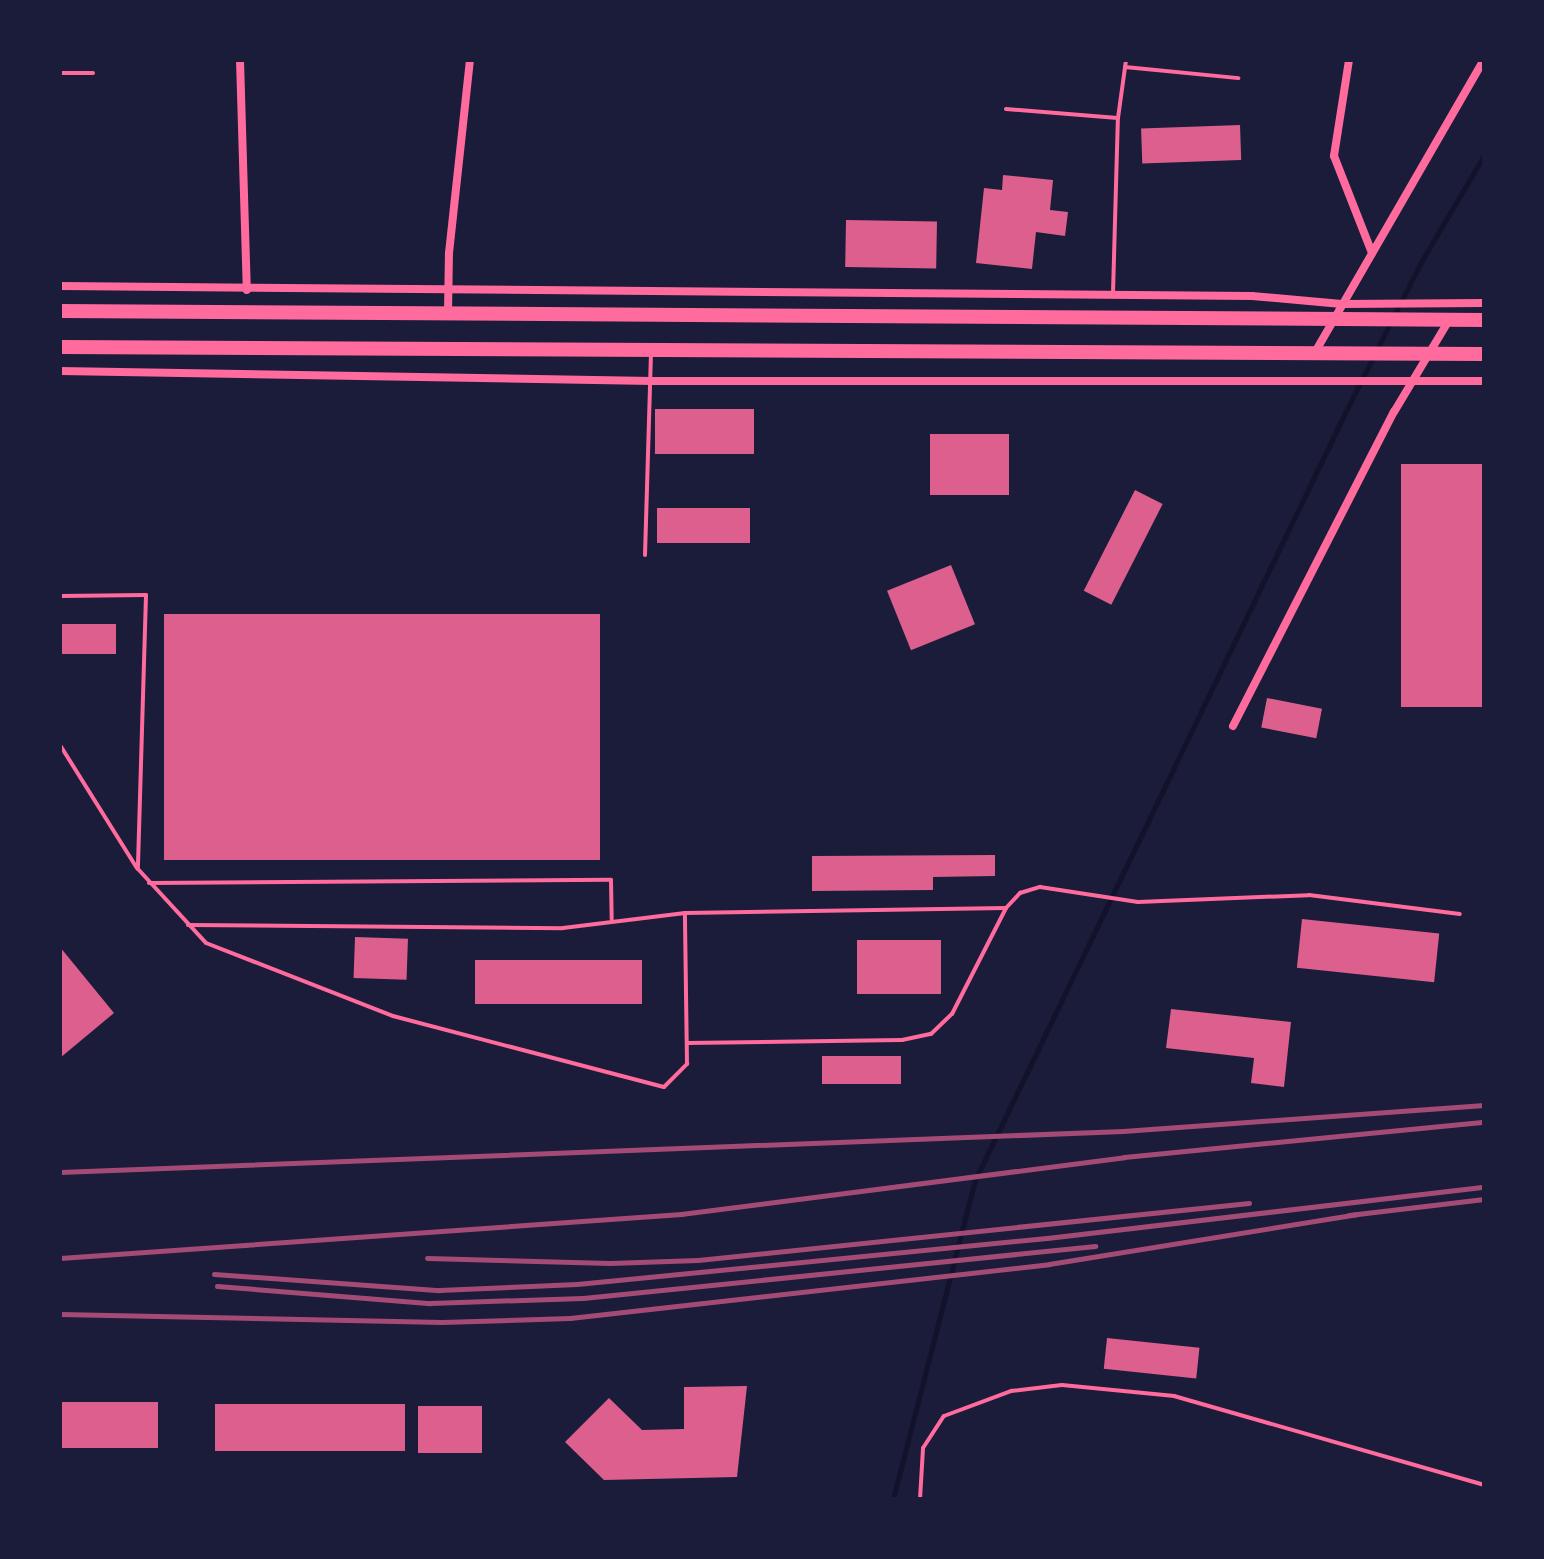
<!DOCTYPE html>
<html>
<head>
<meta charset="utf-8">
<style>
  body { margin:0 }
  #map { position:relative; width:1544px; height:1559px; overflow:hidden; background:#1b1b3a; font-family:"Source Serif 4",serif }
  div>[style] { position:absolute }
  .stream>* { height:5px; margin:-2.5px; padding:0 2.5px; transform-origin:2.5px; border-radius:2.5px; background:#12122b }
  .building>* { inset:0; background:#dd5f8e; transform-origin:0 0 }
  .service>* { height:4px; margin:-2px; padding:0 2px; transform-origin:2px; border-radius:2px; background:#ff6b9d }
  .minor>* { height:8px; margin:-4px; padding:0 4px; transform-origin:4px; border-radius:4px; background:#ff6b9d }
  .primary>* { height:14px; margin:-7px; padding:0 7px; transform-origin:7px; border-radius:7px; background:#ff6b9d }
  .rail>* { height:5px; margin:-2.5px; padding:0 2.5px; transform-origin:2.5px; border-radius:2.5px; background:#a44b75 }
  span { translate:-50% -50%; white-space:nowrap; text-align:center; line-height:1.15; -webkit-text-stroke:8px #1b1b3a; paint-order:stroke }
  .frame { position:absolute; inset:0; border:62px solid #1b1b3a; pointer-events:none }
</style>
</head>
<body>
<div id="map">
  <div class="stream">
    <div style="left:893px;top:1499px;width:329px;rotate:-75.6deg"></div>
    <div style="left:975px;top:1180px;width:854px;rotate:-64.25deg"></div>
    <div style="left:1346px;top:411px;width:167px;rotate:-63.3deg"></div>
    <div style="left:1421px;top:262px;width:124px;rotate:-59.5deg"></div>
  </div>
  <div class="building">
    <div style="left:1240px;top:125px;width:35px;height:99px;rotate:88deg"></div>
    <div style="clip-path:polygon(1003px 175px,1053px 180px,1050px 210px,1068px 212px,1065px 236px,1036px 232px,1032px 269px,976px 263px,984px 188px,1002px 190px)"></div>
    <div style="left:846px;top:220px;width:91px;height:47px;rotate:1deg"></div>
    <div style="left:655px;top:409px;width:99px;height:45px"></div>
    <div style="left:930px;top:434px;width:79px;height:61px"></div>
    <div style="left:1484px;top:464px;width:243px;height:83px;rotate:90deg"></div>
    <div style="left:1135px;top:490px;width:31px;height:113px;rotate:27deg"></div>
    <div style="left:657px;top:508px;width:93px;height:35px"></div>
    <div style="left:951px;top:565px;width:64px;height:69px;rotate:68deg"></div>
    <div style="left:600px;top:614px;width:246px;height:436px;rotate:90deg"></div>
    <div style="left:60px;top:624px;width:56px;height:30px"></div>
    <div style="left:1267px;top:698px;width:56px;height:30px;rotate:11deg"></div>
    <div style="clip-path:polygon(995px 855px,995px 876px,933px 877px,933px 890px,812px 891px,812px 856px)"></div>
    <div style="left:1302px;top:919px;width:138px;height:49px;rotate:6deg"></div>
    <div style="left:355px;top:937px;width:53px;height:41px;rotate:2deg"></div>
    <div style="left:857px;top:940px;width:84px;height:54px"></div>
    <div style="clip-path:polygon(60px 947px,114px 1013px,60px 1058px)"></div>
    <div style="left:475px;top:960px;width:167px;height:44px"></div>
    <div style="clip-path:polygon(1171px 1009px,1291px 1022px,1284px 1087px,1251px 1083px,1254px 1058px,1166px 1048px)"></div>
    <div style="left:901px;top:1056px;width:28px;height:79px;rotate:90deg"></div>
    <div style="left:1107px;top:1338px;width:93px;height:31px;rotate:6deg"></div>
    <div style="clip-path:polygon(747px 1386px,737px 1477px,604px 1480px,565px 1442px,609px 1398px,642px 1430px,684px 1429px,684px 1387px)"></div>
    <div style="left:60px;top:1402px;width:98px;height:46px"></div>
    <div style="left:215px;top:1404px;width:190px;height:47px"></div>
    <div style="left:418px;top:1406px;width:64px;height:47px"></div>
  </div>
  <div class="service">
    <div style="left:1125px;top:67px;width:114px;rotate:5.6deg"></div>
    <div style="left:60px;top:73px;width:33px"></div>
    <div style="left:1006px;top:109px;width:112px;rotate:4.6deg"></div>
    <div style="left:1113px;top:293px;width:175px;rotate:-88.4deg"></div>
    <div style="left:1118px;top:118px;width:59px;rotate:-82.1deg"></div>
    <div style="left:645px;top:555px;width:201px;rotate:-88.3deg"></div>
    <div style="left:60px;top:596px;width:86px;rotate:-0.7deg"></div>
    <div style="left:146px;top:595px;width:274px;rotate:91.7deg"></div>
    <div style="left:138px;top:869px;width:100px;rotate:47.4deg"></div>
    <div style="left:206px;top:943px;width:201px;rotate:21.3deg"></div>
    <div style="left:393px;top:1016px;width:280px;rotate:14.7deg"></div>
    <div style="left:664px;top:1087px;width:33px;rotate:-45deg"></div>
    <div style="left:687px;top:1064px;width:151px;rotate:-90.8deg"></div>
    <div style="left:685px;top:913px;width:321px;rotate:-0.9deg"></div>
    <div style="left:60px;top:745px;width:145px;rotate:58deg"></div>
    <div style="left:149px;top:883px;width:462px;rotate:-0.4deg"></div>
    <div style="left:611px;top:880px;width:39px;rotate:89deg"></div>
    <div style="left:188px;top:925px;width:375px;rotate:0.5deg"></div>
    <div style="left:563px;top:928px;width:123px;rotate:-7deg"></div>
    <div style="left:687px;top:1043px;width:215px;rotate:-0.8deg"></div>
    <div style="left:902px;top:1040px;width:30px;rotate:-12deg"></div>
    <div style="left:931px;top:1034px;width:29px;rotate:-44deg"></div>
    <div style="left:952px;top:1014px;width:119px;rotate:-63deg"></div>
    <div style="left:1006px;top:908px;width:21px;rotate:-47deg"></div>
    <div style="left:1020px;top:893px;width:21px;rotate:-17deg"></div>
    <div style="left:1040px;top:887px;width:99px;rotate:8.7deg"></div>
    <div style="left:1138px;top:902px;width:171px;rotate:-2.3deg"></div>
    <div style="left:1309px;top:895px;width:152px;rotate:7.2deg"></div>
    <div style="left:920px;top:1499px;width:51px;rotate:-86.6deg"></div>
    <div style="left:923px;top:1448px;width:38px;rotate:-57deg"></div>
    <div style="left:944px;top:1416px;width:72px;rotate:-20.5deg"></div>
    <div style="left:1011px;top:1391px;width:51px;rotate:-6.7deg"></div>
    <div style="left:1062px;top:1385px;width:113px;rotate:5.6deg"></div>
    <div style="left:1174px;top:1396px;width:323px;rotate:16deg"></div>
  </div>
  <div class="minor">
    <div style="left:240px;top:60px;width:230px;rotate:88.3deg"></div>
    <div style="left:1349px;top:60px;width:97px;rotate:98.9deg"></div>
    <div style="left:1334px;top:156px;width:104px;rotate:68.6deg"></div>
    <div style="left:60px;top:286px;width:1192px;rotate:0.48deg"></div>
    <div style="left:1252px;top:296px;width:90px;rotate:5.1deg"></div>
    <div style="left:1342px;top:304px;width:142px;rotate:-0.4deg"></div>
    <div style="left:448px;top:314px;width:61px;rotate:-89.1deg"></div>
    <div style="left:449px;top:253px;width:194px;rotate:-83.8deg"></div>
    <div style="left:1314px;top:354px;width:340px;rotate:-60deg"></div>
    <div style="left:60px;top:371px;width:592px;rotate:0.97deg"></div>
    <div style="left:652px;top:381px;width:832px"></div>
    <div style="left:1233px;top:726px;width:353px;rotate:-62.9deg"></div>
    <div style="left:1394px;top:412px;width:107px;rotate:-59.1deg"></div>
  </div>
  <div class="primary">
    <div style="left:60px;top:311px;width:1424px;rotate:0.36deg"></div>
    <div style="left:60px;top:347px;width:1424px;rotate:0.28deg"></div>
  </div>
  <div class="rail">
    <div style="left:60px;top:1172px;width:1064px;rotate:-2.21deg"></div>
    <div style="left:1123px;top:1131px;width:362px;rotate:-4.1deg"></div>
    <div style="left:1349px;top:1215px;width:136px;rotate:-6.8deg"></div>
    <div style="left:60px;top:1258px;width:623px;rotate:-4.05deg"></div>
    <div style="left:681px;top:1214px;width:447px;rotate:-7.3deg"></div>
    <div style="left:1124px;top:1157px;width:362px;rotate:-5.6deg"></div>
    <div style="left:427px;top:1258px;width:183px;rotate:1.6deg"></div>
    <div style="left:610px;top:1263px;width:88px;rotate:-2deg"></div>
    <div style="left:698px;top:1260px;width:554px;rotate:-5.91deg"></div>
    <div style="left:214px;top:1274px;width:226px;rotate:4.1deg"></div>
    <div style="left:439px;top:1290px;width:138px;rotate:-2.5deg"></div>
    <div style="left:577px;top:1284px;width:472px;rotate:-5.6deg"></div>
    <div style="left:1047px;top:1238px;width:440px;rotate:-6.7deg"></div>
    <div style="left:217px;top:1286px;width:214px;rotate:4.6deg"></div>
    <div style="left:430px;top:1303px;width:153px;rotate:-1.9deg"></div>
    <div style="left:583px;top:1298px;width:515px;rotate:-5.8deg"></div>
    <div style="left:60px;top:1314px;width:382px;rotate:1.2deg"></div>
    <div style="left:442px;top:1322px;width:128px;rotate:-1.8deg"></div>
    <div style="left:570px;top:1318px;width:482px;rotate:-6.4deg"></div>
    <div style="left:1049px;top:1264px;width:313px;rotate:-9.2deg"></div>
  </div>
  <div class="frame"></div>
</div>
</body>
</html>
